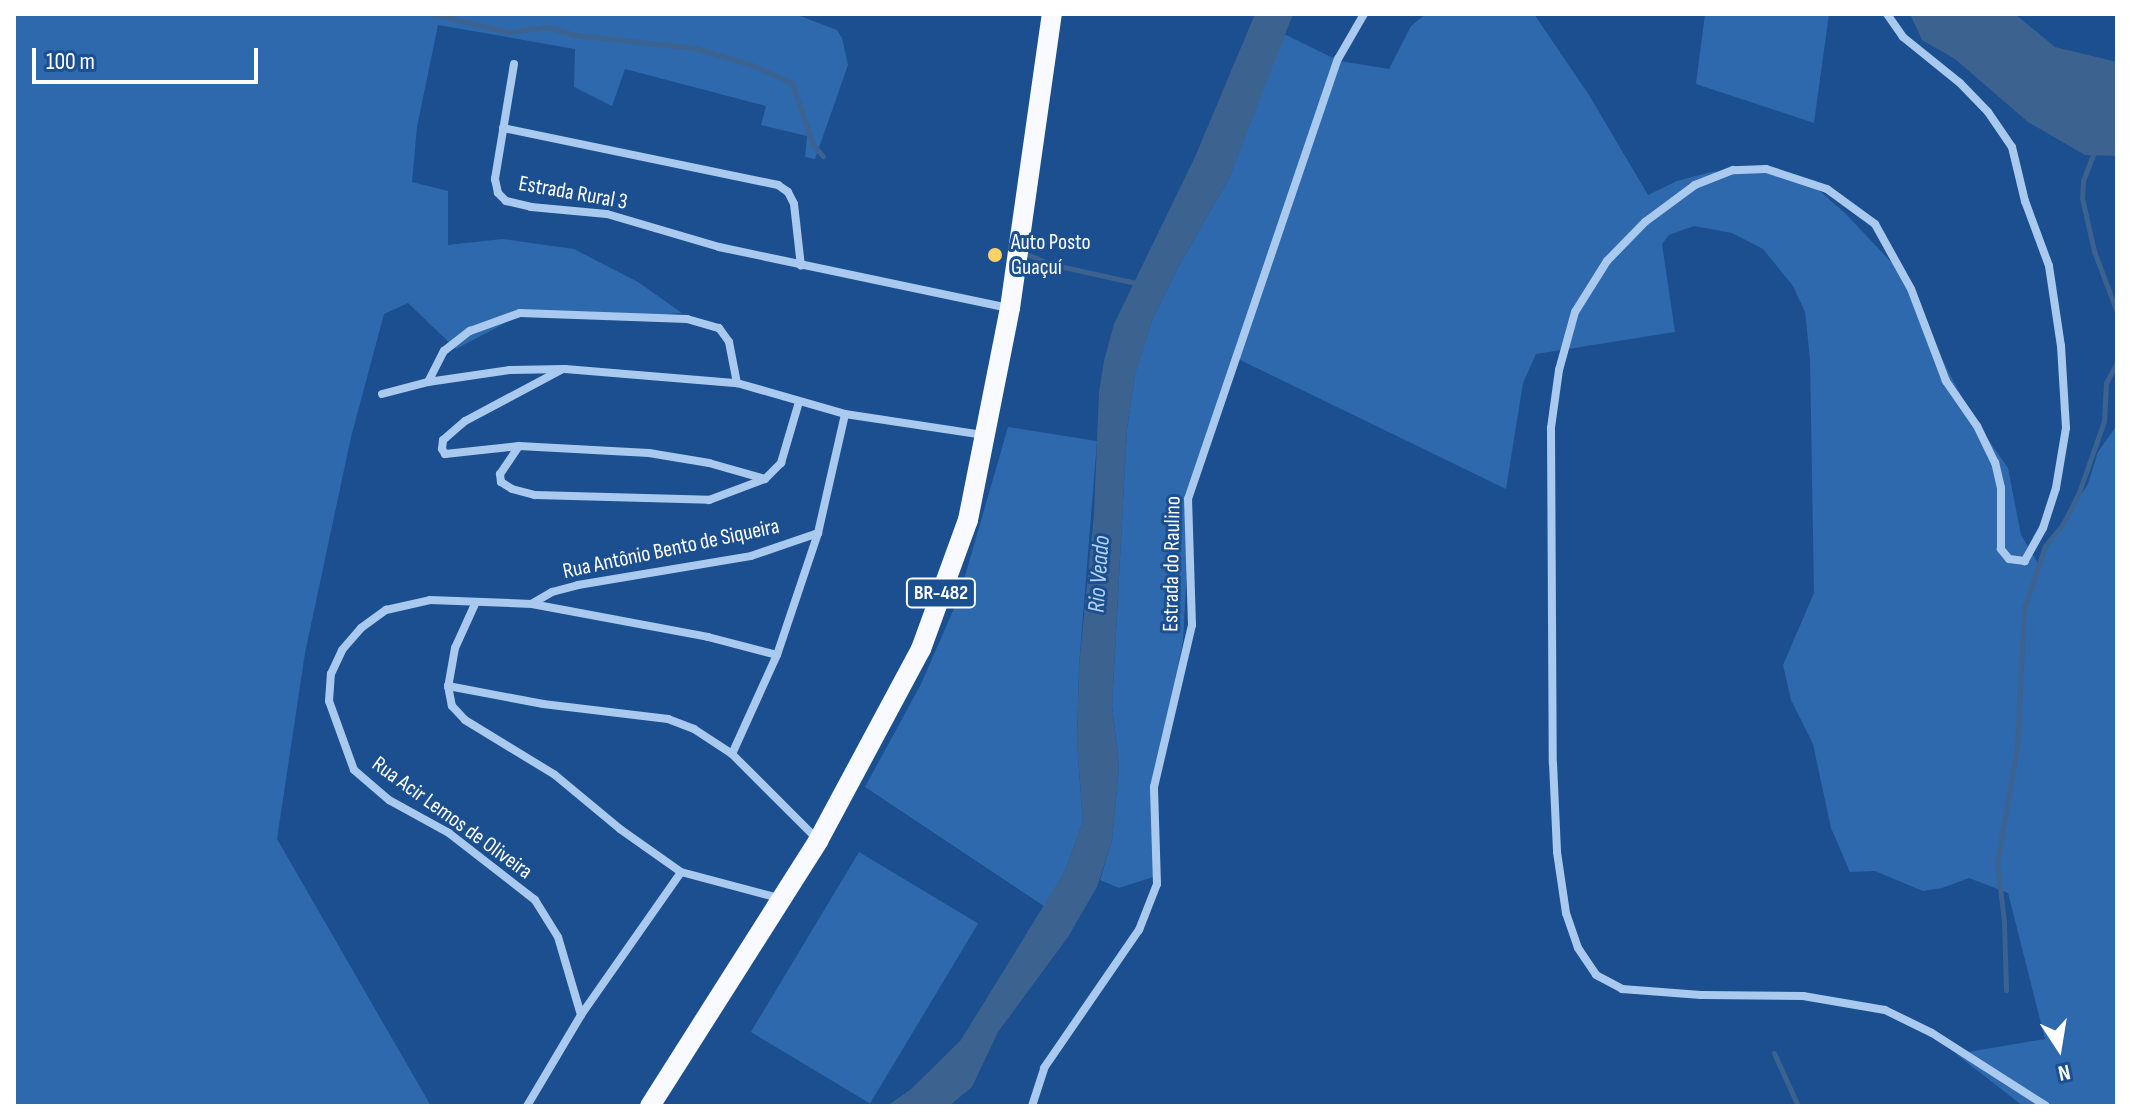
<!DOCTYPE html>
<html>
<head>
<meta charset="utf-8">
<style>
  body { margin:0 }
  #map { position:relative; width:2131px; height:1120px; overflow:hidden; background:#1b4f8f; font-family:"Sofia Sans Condensed",sans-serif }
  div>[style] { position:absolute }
  .green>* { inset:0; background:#2e69ad; transform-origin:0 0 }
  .water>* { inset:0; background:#3c6290 }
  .stream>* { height:5px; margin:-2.5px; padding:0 2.5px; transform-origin:2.5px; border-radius:2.5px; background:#3c6290 }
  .minor>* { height:8px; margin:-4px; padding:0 4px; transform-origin:4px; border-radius:4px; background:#a9c9ee }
  .trunk>* { height:20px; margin:-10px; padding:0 10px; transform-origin:10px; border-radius:10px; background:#f8faff }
  .dots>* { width:22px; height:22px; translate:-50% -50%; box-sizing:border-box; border:4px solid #1b4f8f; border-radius:50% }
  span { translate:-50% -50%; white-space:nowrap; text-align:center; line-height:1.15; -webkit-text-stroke:6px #1b4f8f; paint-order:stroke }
  .shield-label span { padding:2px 6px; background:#1b4f8f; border:2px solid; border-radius:6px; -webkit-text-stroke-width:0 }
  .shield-label { font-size:20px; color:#fff; font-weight:700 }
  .street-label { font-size:22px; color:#fff }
  .poi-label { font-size:22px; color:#fff }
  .left { translate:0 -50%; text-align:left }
  .water-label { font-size:24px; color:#b5d3f5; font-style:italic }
  .frame { position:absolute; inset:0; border:16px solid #fff; pointer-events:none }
  .north { position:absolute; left:2019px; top:1008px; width:80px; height:80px; -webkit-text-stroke:6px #1b4f8f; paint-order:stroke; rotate:168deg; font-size:22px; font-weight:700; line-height:32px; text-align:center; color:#fff }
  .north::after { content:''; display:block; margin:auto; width:28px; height:36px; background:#fff; clip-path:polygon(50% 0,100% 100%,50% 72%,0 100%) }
  .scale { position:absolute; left:32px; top:48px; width:226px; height:36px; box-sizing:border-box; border:4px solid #fff; border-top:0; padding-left:10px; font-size:24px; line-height:28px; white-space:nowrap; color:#fff; -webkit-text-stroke:6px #1b4f8f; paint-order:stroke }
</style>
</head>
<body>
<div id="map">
  <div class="green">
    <div style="clip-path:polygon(14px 14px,795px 14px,837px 30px,842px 38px,848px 65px,815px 159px,805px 157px,807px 136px,761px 125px,766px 106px,625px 69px,612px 106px,574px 87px,575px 49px,438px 25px,417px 127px,412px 182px,448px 191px,448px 245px,502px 239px,574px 249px,638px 282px,682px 313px,618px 317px,546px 312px,513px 319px,456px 349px,408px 303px,384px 314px,351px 437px,305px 653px,277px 839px,431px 1106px,14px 1106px)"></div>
    <div style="clip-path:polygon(1426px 14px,1534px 14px,1589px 95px,1648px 195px,1677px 181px,1711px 172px,1743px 169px,1807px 180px,1845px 213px,1893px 264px,1970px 413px,2008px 468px,2021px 535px,2038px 563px,2088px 484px,2098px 452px,2117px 425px,2117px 1106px,2023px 1106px,1956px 1054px,2045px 1039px,2008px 893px,1969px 878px,1942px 888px,1923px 891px,1875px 871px,1850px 872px,1831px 828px,1813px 744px,1791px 700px,1783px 665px,1814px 593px,1810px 359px,1805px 312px,1793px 286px,1763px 249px,1732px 233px,1694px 226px,1669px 235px,1662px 244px,1675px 332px,1536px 354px,1523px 383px,1506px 489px,1238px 359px,1192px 479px,1183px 641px,1164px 736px,1153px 831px,1153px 877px,1119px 888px,1100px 880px,1112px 840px,1119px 766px,1112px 706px,1127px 429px,1135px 374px,1151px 323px,1176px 271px,1229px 178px,1284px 34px,1339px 61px,1389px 69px,1411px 26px)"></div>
    <div style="clip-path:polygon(1705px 14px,1829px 14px,1814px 123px,1696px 84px)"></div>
    <div style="clip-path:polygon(1008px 427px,1097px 441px,1079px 666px,1077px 743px,1083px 822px,1065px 871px,1044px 906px,865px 787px,921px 684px,959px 597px)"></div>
    <div style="left:859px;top:852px;width:139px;height:210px;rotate:31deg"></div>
  </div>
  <div class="water">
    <div style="clip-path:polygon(1255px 14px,1293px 14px,1229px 178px,1176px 271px,1151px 323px,1135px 375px,1127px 429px,1112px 706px,1119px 766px,1112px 840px,1097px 887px,1068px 937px,998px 1032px,972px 1087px,949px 1106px,887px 1106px,910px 1090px,961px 1040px,1065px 871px,1083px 822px,1077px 743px,1079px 666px,1094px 514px,1099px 392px,1104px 361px,1114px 324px,1195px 157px)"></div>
    <div style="clip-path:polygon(1910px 14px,2015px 14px,2055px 47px,2117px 62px,2117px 156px,2085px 155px,2028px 122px,1955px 59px,1922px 40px)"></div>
  </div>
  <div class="stream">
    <div style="left:433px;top:14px;width:77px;rotate:13.5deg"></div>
    <div style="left:508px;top:32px;width:40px;rotate:-7.1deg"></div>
    <div style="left:548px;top:27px;width:28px;rotate:17deg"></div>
    <div style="left:575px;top:35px;width:121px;rotate:6.2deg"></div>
    <div style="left:695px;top:48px;width:59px;rotate:16.6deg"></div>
    <div style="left:752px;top:65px;width:44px;rotate:24.2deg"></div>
    <div style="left:792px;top:83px;width:65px;rotate:71.3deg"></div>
    <div style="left:813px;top:145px;width:15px;rotate:48deg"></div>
    <div style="left:2094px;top:152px;width:31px;rotate:111deg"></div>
    <div style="left:2083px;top:181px;width:17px;rotate:93deg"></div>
    <div style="left:2082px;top:198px;width:54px;rotate:77.2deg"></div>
    <div style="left:2094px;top:251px;width:65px;rotate:69.3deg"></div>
    <div style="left:1029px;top:255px;width:23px;rotate:23deg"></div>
    <div style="left:1050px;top:264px;width:88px;rotate:12.5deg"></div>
    <div style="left:2006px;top:990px;width:69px;rotate:-91.7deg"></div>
    <div style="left:2004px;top:921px;width:58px;rotate:-96.9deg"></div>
    <div style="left:1997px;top:863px;width:118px;rotate:-80.2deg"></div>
    <div style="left:2017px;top:747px;width:138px;rotate:-87.1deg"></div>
    <div style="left:2024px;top:609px;width:66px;rotate:-71.6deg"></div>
    <div style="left:2045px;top:546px;width:28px;rotate:-51deg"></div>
    <div style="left:2063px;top:524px;width:33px;rotate:-63deg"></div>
    <div style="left:2078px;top:495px;width:78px;rotate:-70.6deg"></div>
    <div style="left:2104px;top:421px;width:38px;rotate:-87deg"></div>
    <div style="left:2106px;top:383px;width:24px;rotate:-62deg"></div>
    <div style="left:1774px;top:1053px;width:58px;rotate:65.6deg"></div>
  </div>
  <div class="minor">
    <div style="left:1887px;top:14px;width:28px;rotate:55deg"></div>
    <div style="left:1903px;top:37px;width:73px;rotate:38.9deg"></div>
    <div style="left:1960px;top:83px;width:40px;rotate:46deg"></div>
    <div style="left:1988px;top:112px;width:42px;rotate:55.6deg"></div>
    <div style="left:2012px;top:147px;width:56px;rotate:76.5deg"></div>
    <div style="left:2025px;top:201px;width:69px;rotate:69.7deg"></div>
    <div style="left:2049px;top:266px;width:81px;rotate:81.5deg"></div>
    <div style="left:2061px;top:346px;width:82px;rotate:86.5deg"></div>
    <div style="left:2066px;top:428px;width:61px;rotate:99.5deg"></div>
    <div style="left:2056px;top:488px;width:42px;rotate:108deg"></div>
    <div style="left:2043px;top:528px;width:38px;rotate:119deg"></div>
    <div style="left:2025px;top:561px;width:16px;rotate:-173deg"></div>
    <div style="left:2009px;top:559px;width:13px;rotate:-129deg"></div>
    <div style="left:2001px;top:549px;width:61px;rotate:-90deg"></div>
    <div style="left:2001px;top:488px;width:26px;rotate:-103deg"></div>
    <div style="left:1995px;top:463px;width:41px;rotate:-115.9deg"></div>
    <div style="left:1977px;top:426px;width:55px;rotate:-124.6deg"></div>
    <div style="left:1946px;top:381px;width:98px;rotate:-110.8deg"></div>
    <div style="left:1911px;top:289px;width:74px;rotate:-119deg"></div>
    <div style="left:1875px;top:224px;width:59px;rotate:-143.9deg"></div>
    <div style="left:1827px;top:189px;width:64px;rotate:-161.8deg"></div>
    <div style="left:1766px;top:169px;width:33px;rotate:178deg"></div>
    <div style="left:1733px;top:170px;width:41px;rotate:158.5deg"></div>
    <div style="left:1695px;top:185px;width:62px;rotate:143.5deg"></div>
    <div style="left:1645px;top:222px;width:54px;rotate:134.3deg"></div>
    <div style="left:1607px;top:261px;width:60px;rotate:122.1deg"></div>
    <div style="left:1575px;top:312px;width:60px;rotate:105.4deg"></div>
    <div style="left:1559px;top:370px;width:59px;rotate:97.9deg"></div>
    <div style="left:1551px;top:428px;width:335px;rotate:89.7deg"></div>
    <div style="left:1553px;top:763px;width:89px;rotate:87.4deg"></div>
    <div style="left:1557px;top:852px;width:62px;rotate:81.6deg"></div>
    <div style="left:1566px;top:913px;width:37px;rotate:71deg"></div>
    <div style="left:1578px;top:948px;width:32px;rotate:56deg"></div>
    <div style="left:1596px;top:975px;width:30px;rotate:28deg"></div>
    <div style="left:1622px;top:989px;width:79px;rotate:4.3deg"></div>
    <div style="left:1701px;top:995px;width:102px;rotate:0.6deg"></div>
    <div style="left:1803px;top:996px;width:83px;rotate:9.7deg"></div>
    <div style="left:1885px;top:1010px;width:52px;rotate:26.1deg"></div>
    <div style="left:1932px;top:1033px;width:135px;rotate:32.6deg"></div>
    <div style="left:514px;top:64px;width:117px;rotate:99.4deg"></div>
    <div style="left:495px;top:179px;width:14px;rotate:78deg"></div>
    <div style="left:498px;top:193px;width:11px;rotate:45deg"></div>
    <div style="left:506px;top:201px;width:26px;rotate:13deg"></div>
    <div style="left:531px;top:207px;width:76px;rotate:5.3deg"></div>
    <div style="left:607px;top:214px;width:117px;rotate:16.4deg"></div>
    <div style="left:719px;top:247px;width:296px;rotate:11.9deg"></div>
    <div style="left:503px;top:128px;width:281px;rotate:11.7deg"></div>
    <div style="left:778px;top:185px;width:12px;rotate:35deg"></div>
    <div style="left:788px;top:192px;width:13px;rotate:63deg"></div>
    <div style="left:794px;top:204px;width:62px;rotate:83.6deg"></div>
    <div style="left:561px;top:370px;width:109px;rotate:152deg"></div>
    <div style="left:465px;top:421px;width:29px;rotate:139deg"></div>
    <div style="left:443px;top:440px;width:9px;rotate:96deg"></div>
    <div style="left:442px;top:449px;width:6px;rotate:59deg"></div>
    <div style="left:445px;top:454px;width:74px;rotate:-6.2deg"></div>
    <div style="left:519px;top:446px;width:130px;rotate:3.1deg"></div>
    <div style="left:649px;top:453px;width:61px;rotate:9.5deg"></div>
    <div style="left:709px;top:463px;width:58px;rotate:15.9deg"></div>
    <div style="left:428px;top:382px;width:35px;rotate:-63deg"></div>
    <div style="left:444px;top:351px;width:33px;rotate:-38deg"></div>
    <div style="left:470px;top:331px;width:53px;rotate:-19.8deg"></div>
    <div style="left:520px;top:313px;width:167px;rotate:2.1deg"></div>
    <div style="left:687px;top:319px;width:33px;rotate:16deg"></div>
    <div style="left:719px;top:328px;width:17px;rotate:54deg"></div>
    <div style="left:729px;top:342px;width:42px;rotate:79deg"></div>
    <div style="left:382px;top:394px;width:48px;rotate:-14.6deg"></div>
    <div style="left:428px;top:382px;width:83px;rotate:-8.3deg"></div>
    <div style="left:510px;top:370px;width:55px;rotate:-1deg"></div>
    <div style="left:565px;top:369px;width:173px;rotate:4.7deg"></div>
    <div style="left:737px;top:383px;width:112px;rotate:16deg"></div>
    <div style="left:845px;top:414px;width:141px;rotate:8.6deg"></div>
    <div style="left:519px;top:446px;width:34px;rotate:124deg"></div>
    <div style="left:500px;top:474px;width:8px;rotate:83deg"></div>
    <div style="left:501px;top:482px;width:13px;rotate:32deg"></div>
    <div style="left:512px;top:489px;width:24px;rotate:15deg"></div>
    <div style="left:535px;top:495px;width:174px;rotate:1.6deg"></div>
    <div style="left:709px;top:500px;width:60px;rotate:-20.6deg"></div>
    <div style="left:765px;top:479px;width:23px;rotate:-45deg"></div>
    <div style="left:781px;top:463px;width:64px;rotate:-73.6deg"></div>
    <div style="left:533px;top:603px;width:22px;rotate:-30deg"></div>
    <div style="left:552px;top:592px;width:27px;rotate:-15deg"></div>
    <div style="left:578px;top:585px;width:175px;rotate:-9.5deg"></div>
    <div style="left:751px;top:556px;width:71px;rotate:-18.9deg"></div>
    <div style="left:475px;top:604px;width:48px;rotate:114.4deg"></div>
    <div style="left:455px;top:648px;width:39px;rotate:100deg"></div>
    <div style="left:448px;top:686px;width:20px;rotate:79deg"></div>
    <div style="left:452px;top:706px;width:19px;rotate:47deg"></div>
    <div style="left:465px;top:720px;width:105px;rotate:31.4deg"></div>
    <div style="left:555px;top:775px;width:85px;rotate:39.7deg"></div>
    <div style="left:620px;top:829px;width:75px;rotate:35.2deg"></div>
    <div style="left:681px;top:872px;width:101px;rotate:14.9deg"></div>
    <div style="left:448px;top:686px;width:97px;rotate:10.7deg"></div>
    <div style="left:543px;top:704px;width:126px;rotate:6.8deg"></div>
    <div style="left:668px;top:719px;width:28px;rotate:21deg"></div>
    <div style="left:694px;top:729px;width:45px;rotate:33.3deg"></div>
    <div style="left:732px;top:754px;width:122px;rotate:45deg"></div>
    <div style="left:732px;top:754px;width:109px;rotate:-65.6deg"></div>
    <div style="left:777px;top:655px;width:129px;rotate:-71.4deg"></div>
    <div style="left:818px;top:533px;width:122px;rotate:-77.2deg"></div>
    <div style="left:581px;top:1015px;width:81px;rotate:-106.4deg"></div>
    <div style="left:558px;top:937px;width:44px;rotate:-121.9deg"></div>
    <div style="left:535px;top:900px;width:109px;rotate:-142.1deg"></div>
    <div style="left:449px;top:833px;width:68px;rotate:-151.2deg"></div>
    <div style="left:389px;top:800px;width:46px;rotate:-139.4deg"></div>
    <div style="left:354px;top:770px;width:73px;rotate:-109.9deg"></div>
    <div style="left:329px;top:701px;width:27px;rotate:-86deg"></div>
    <div style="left:331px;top:674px;width:26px;rotate:-65deg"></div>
    <div style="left:342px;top:650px;width:29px;rotate:-49deg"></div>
    <div style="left:361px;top:628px;width:31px;rotate:-36deg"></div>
    <div style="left:386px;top:610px;width:45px;rotate:-12.8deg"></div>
    <div style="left:430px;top:600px;width:102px;rotate:2.2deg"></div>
    <div style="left:532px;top:604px;width:179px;rotate:10.6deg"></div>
    <div style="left:708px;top:637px;width:71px;rotate:14.6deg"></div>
    <div style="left:527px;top:1106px;width:106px;rotate:-59.3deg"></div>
    <div style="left:581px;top:1015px;width:174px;rotate:-55deg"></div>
    <div style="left:1032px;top:1106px;width:40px;rotate:-72deg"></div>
    <div style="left:1044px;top:1068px;width:168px;rotate:-55.5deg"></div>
    <div style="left:1139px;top:930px;width:49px;rotate:-68.6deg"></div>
    <div style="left:1157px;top:884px;width:97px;rotate:-91.8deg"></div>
    <div style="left:1154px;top:787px;width:166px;rotate:-76.8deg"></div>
    <div style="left:1192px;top:625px;width:126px;rotate:-91.8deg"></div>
    <div style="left:1188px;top:499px;width:465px;rotate:-71.2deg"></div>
    <div style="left:1338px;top:59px;width:52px;rotate:-60deg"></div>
  </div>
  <div class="trunk">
    <div style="left:650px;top:1106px;width:314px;rotate:-57.6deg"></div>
    <div style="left:818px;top:841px;width:218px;rotate:-61.8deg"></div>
    <div style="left:921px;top:649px;width:137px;rotate:-70deg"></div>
    <div style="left:968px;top:520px;width:216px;rotate:-78.8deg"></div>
    <div style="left:1010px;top:308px;width:297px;rotate:-81.9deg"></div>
  </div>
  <div class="dots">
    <div style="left:995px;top:255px;background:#ffd166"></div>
  </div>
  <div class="shield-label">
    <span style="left:941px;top:593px">BR-482</span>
  </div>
  <div class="street-label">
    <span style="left:573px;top:193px;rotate:10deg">Estrada Rural 3</span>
    <span style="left:671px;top:549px;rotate:-12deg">Rua Antônio Bento de Siqueira</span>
    <span style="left:1172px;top:564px;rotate:-89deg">Estrada do Raulino</span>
    <span style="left:452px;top:818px;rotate:36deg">Rua Acir Lemos de Oliveira</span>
  </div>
  <div class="poi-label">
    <span class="left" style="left:1011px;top:255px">Auto Posto<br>Guaçuí</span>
  </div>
  <div class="water-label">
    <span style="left:1099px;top:574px;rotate:-86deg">Rio Veado</span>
  </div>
  <div class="frame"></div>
  <div class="north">N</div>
  <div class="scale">100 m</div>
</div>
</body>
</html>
